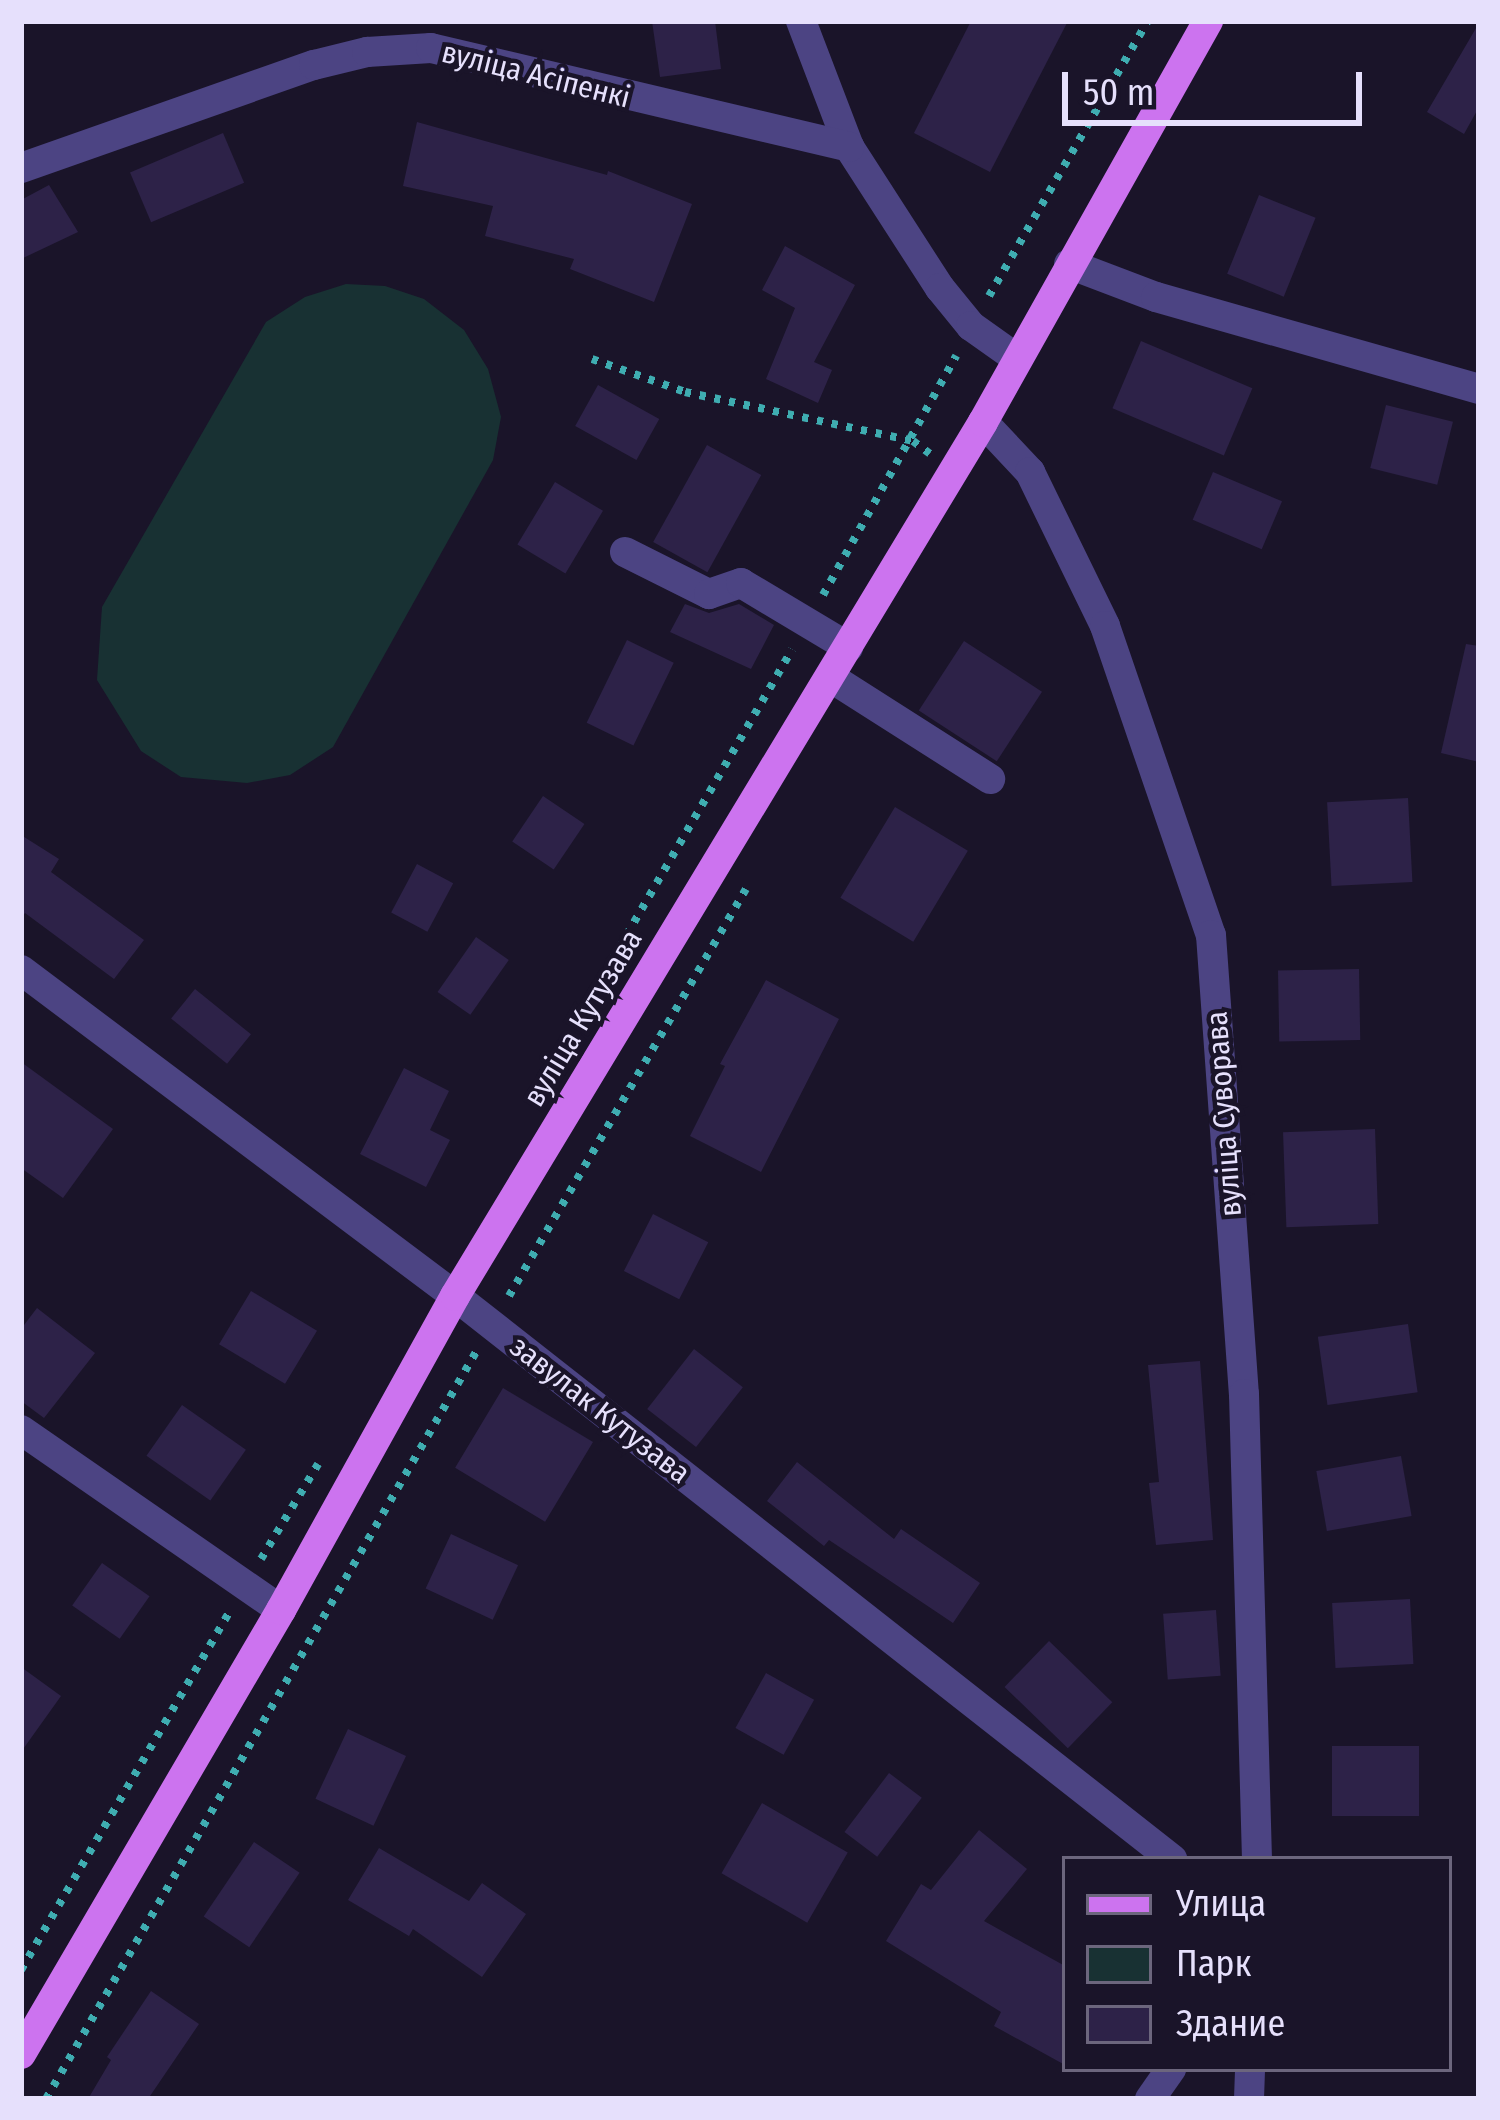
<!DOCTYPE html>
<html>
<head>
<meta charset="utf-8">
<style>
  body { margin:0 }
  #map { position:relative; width:1500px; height:2120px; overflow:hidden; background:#1a1429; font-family:"Fira Sans Condensed",sans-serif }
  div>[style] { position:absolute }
  .green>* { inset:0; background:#183133 }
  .building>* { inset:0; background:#2d2248; transform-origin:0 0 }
  .path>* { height:8px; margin-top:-4px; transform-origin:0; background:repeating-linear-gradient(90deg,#3fadb1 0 6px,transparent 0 15px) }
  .minor>* { height:30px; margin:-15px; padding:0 15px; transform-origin:15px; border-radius:15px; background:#4c4483 }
  .major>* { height:30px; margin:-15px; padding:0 15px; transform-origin:15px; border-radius:15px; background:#cc73ef }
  span { translate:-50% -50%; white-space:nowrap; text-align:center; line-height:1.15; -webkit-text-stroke:9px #1a1429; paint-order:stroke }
  .street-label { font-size:30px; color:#e6e0fc }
  .frame { position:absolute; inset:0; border:24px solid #e6e0fc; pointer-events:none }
  .legend { position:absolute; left:1062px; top:1856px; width:390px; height:216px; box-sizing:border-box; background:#1a1429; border:3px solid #6c667d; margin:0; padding:15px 21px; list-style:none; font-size:36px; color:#e6e0fc }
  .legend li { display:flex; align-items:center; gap:24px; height:60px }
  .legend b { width:60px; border:3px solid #6c667d }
  .scale { position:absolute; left:1062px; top:72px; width:300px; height:54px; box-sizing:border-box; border:6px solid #e6e0fc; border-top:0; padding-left:15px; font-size:36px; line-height:42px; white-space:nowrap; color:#e6e0fc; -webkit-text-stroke:9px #1a1429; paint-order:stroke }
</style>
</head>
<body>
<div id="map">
  <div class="green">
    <div style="clip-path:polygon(346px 284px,385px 286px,424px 299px,464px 330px,488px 369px,501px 417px,493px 460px,333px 747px,290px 775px,247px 783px,181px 777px,141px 751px,97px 680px,102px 607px,266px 322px,305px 297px)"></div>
  </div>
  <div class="building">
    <div style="clip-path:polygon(652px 21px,715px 21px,721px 69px,660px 77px)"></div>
    <div style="clip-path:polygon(971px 21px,1068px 21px,990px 172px,914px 133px)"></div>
    <div style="clip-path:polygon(1479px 23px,1479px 107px,1464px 134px,1427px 112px)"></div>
    <div style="clip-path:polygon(417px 122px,607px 175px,608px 171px,692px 204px,654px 302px,570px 269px,574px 259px,485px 236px,493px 206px,403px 186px)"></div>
    <div style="left:223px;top:133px;width:54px;height:101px;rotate:67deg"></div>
    <div style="clip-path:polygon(49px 185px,78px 232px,21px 259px,21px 200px)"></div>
    <div style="left:1259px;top:195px;width:61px;height:85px;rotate:22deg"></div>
    <div style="clip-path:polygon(785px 246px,855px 285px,814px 362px,832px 370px,818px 403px,766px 379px,795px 308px,762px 290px)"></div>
    <div style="left:1141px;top:341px;width:121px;height:73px;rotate:23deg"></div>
    <div style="left:598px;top:385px;width:70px;height:47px;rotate:29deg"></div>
    <div style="left:1386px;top:405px;width:69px;height:65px;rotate:14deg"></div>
    <div style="left:707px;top:445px;width:62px;height:111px;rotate:29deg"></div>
    <div style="left:1213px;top:472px;width:75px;height:52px;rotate:23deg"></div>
    <div style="left:555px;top:482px;width:56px;height:73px;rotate:31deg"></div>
    <div style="clip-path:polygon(685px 604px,709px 613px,739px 604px,774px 625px,751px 669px,670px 632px)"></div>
    <div style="left:627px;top:640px;width:52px;height:92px;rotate:26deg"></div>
    <div style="left:964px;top:641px;width:93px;height:83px;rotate:33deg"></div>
    <div style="clip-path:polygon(1466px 644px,1479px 646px,1479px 762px,1441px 753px)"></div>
    <div style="left:543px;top:796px;width:50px;height:55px;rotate:34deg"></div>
    <div style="left:1408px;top:798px;width:84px;height:81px;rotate:87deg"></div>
    <div style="left:895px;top:807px;width:85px;height:106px;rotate:31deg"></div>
    <div style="clip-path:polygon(21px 835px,59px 859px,51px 872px,144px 940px,114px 979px,25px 913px,21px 919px)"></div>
    <div style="left:417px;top:864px;width:41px;height:55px;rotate:28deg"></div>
    <div style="left:476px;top:937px;width:40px;height:67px;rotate:35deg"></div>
    <div style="left:1359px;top:969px;width:71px;height:81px;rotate:89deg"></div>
    <div style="clip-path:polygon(766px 980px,839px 1019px,761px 1172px,690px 1136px,725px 1066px,720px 1064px)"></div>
    <div style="left:195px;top:989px;width:72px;height:38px;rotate:39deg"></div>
    <div style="clip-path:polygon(21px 1062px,113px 1129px,63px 1198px,21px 1168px)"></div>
    <div style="clip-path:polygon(404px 1068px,449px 1091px,430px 1130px,450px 1140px,426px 1187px,360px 1154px)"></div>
    <div style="left:1375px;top:1129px;width:95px;height:92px;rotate:88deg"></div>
    <div style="left:653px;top:1214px;width:62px;height:64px;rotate:27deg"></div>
    <div style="left:251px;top:1291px;width:77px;height:62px;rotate:31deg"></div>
    <div style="clip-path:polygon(37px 1308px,95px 1353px,44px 1418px,21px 1401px,21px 1329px)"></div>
    <div style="left:1408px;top:1324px;width:69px;height:91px;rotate:82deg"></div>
    <div style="left:694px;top:1349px;width:62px;height:76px;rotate:38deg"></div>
    <div style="clip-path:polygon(1200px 1361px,1213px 1540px,1156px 1545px,1149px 1483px,1159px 1482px,1148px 1365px)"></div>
    <div style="left:503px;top:1388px;width:105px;height:93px;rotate:31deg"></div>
    <div style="left:182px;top:1405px;width:78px;height:62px;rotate:35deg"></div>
    <div style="left:1401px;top:1456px;width:61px;height:86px;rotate:80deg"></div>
    <div style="clip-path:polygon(797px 1462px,894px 1539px,901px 1529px,980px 1583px,953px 1623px,829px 1540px,824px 1546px,767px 1501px)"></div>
    <div style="left:451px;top:1534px;width:74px;height:60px;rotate:25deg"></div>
    <div style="left:102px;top:1563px;width:58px;height:52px;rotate:35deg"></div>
    <div style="left:1410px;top:1599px;width:65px;height:78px;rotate:87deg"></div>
    <div style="left:1216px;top:1610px;width:66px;height:53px;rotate:86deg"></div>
    <div style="left:1049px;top:1641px;width:88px;height:64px;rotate:44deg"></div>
    <div style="clip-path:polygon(21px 1667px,61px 1696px,21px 1752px)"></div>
    <div style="left:766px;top:1673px;width:55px;height:63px;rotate:29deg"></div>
    <div style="left:348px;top:1729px;width:64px;height:77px;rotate:25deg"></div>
    <div style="left:1332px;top:1746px;width:87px;height:70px"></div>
    <div style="left:889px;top:1773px;width:41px;height:74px;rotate:37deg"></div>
    <div style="left:762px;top:1803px;width:99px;height:81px;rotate:30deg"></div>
    <div style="clip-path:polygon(979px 1830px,1027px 1869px,984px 1921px,1065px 1966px,1065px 2065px,994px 2026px,1001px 2012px,886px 1941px,921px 1884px,931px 1890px)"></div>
    <div style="left:254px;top:1842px;width:55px;height:90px;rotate:34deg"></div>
    <div style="clip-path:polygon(379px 1848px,469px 1901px,482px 1883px,526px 1914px,482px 1977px,413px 1929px,409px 1936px,348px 1900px)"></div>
    <div style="clip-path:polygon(151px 1991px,199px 2024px,148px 2099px,88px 2099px,111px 2060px,107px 2057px)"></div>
  </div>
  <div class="path">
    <div style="left:989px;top:296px;width:318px;rotate:-60deg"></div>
    <div style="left:592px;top:359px;width:99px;rotate:19.5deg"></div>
    <div style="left:685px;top:392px;width:233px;rotate:12.1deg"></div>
    <div style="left:913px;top:441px;width:21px;rotate:37deg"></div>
    <div style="left:823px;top:595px;width:274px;rotate:-60.9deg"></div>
    <div style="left:604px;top:974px;width:375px;rotate:-59.9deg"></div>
    <div style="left:509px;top:1296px;width:471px;rotate:-59.8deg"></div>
    <div style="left:261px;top:1559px;width:111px;rotate:-59deg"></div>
    <div style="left:21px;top:1970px;width:413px;rotate:-59.8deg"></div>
    <div style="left:46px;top:2099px;width:864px;rotate:-60.08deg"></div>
  </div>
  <div class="minor">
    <div style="left:801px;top:21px;width:135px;rotate:69.1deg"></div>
    <div style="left:849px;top:147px;width:168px;rotate:57.2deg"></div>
    <div style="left:940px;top:288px;width:49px;rotate:50.8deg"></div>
    <div style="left:971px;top:326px;width:55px;rotate:35.4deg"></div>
    <div style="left:21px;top:168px;width:311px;rotate:-19.4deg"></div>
    <div style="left:314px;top:65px;width:55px;rotate:-13.8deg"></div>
    <div style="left:367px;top:52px;width:64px;rotate:-3.6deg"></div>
    <div style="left:431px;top:48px;width:430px;rotate:13.3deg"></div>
    <div style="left:1069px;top:264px;width:93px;rotate:20.8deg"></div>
    <div style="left:1156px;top:297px;width:336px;rotate:15.9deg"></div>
    <div style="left:983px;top:422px;width:69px;rotate:46.8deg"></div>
    <div style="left:1030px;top:472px;width:171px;rotate:64deg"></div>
    <div style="left:1105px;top:626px;width:327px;rotate:71.1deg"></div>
    <div style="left:1211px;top:935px;width:460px;rotate:85.9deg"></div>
    <div style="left:1244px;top:1394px;width:465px;rotate:88.4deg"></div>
    <div style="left:625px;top:552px;width:94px;rotate:26.6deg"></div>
    <div style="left:709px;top:594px;width:34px;rotate:-19deg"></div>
    <div style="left:741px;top:583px;width:125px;rotate:30.9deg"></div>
    <div style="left:830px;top:677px;width:190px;rotate:32.5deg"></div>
    <div style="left:21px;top:970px;width:543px;rotate:36.91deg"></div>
    <div style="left:455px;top:1296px;width:912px;rotate:38.14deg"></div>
    <div style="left:21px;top:1430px;width:316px;rotate:34.7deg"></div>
    <div style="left:1150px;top:2099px;width:37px;rotate:-55deg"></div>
    <div style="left:1249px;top:2099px;width:30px;rotate:-88deg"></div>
  </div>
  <div class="major">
    <div style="left:21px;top:2054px;width:515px;rotate:-59.65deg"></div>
    <div style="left:281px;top:1610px;width:359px;rotate:-61deg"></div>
    <div style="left:455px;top:1296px;width:1021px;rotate:-58.86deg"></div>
    <div style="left:983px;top:422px;width:460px;rotate:-60.7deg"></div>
  </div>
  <div class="street-label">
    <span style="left:536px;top:75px;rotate:14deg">вуліца Асіпенкі</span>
    <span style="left:583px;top:1018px;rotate:-59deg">вуліца Кутузава</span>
    <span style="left:1224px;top:1114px;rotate:-94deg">вуліца Суворава</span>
    <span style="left:600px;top:1410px;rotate:38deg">завулак Кутузава</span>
  </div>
  <div class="frame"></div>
  <ul class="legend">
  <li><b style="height:15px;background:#cc73ef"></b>Улица</li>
  <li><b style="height:33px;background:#183133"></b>Парк</li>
  <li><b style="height:33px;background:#2d2248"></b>Здание</li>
  </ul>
  <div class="scale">50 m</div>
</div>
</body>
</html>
